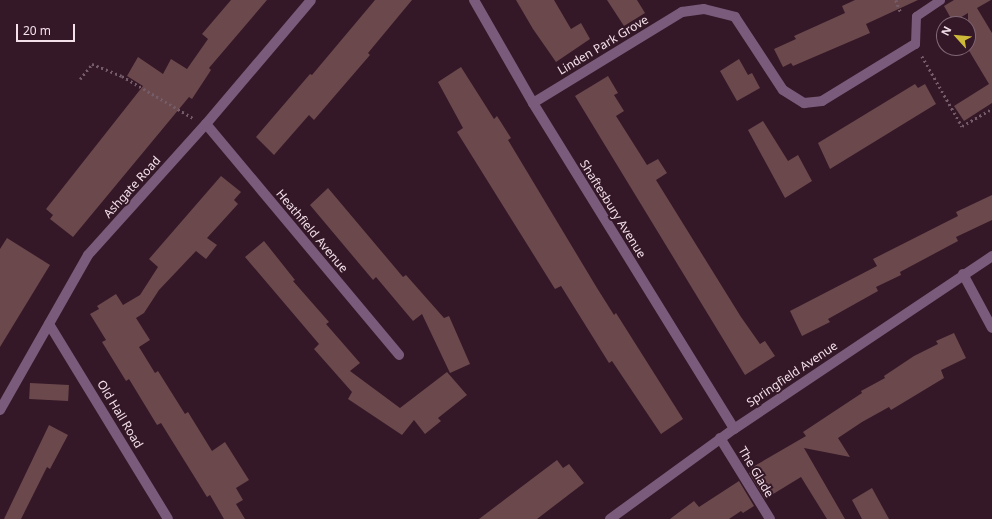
<!DOCTYPE html>
<html>
<head>
<meta charset="utf-8">
<style>
  body { margin:0 }
  #map { position:relative; width:992px; height:519px; overflow:hidden; background:#341827; font-family:"Noto Sans",sans-serif }
  div>[style] { position:absolute }
  .building>* { inset:0; background:#6b484c; transform-origin:0 0 }
  .path>* { height:2.5px; margin-top:-1.25px; transform-origin:0; background:repeating-linear-gradient(90deg,#755c69 0 2px,transparent 0 5px) }
  .service>* { height:9px; margin:-4.5px; padding:0 4.5px; transform-origin:4.5px; border-radius:4.5px; background:#7b5b7b }
  .minor>* { height:10px; margin:-5px; padding:0 5px; transform-origin:5px; border-radius:5px; background:#7b5b7b }
  .tertiary>* { height:10px; margin:-5px; padding:0 5px; transform-origin:5px; border-radius:5px; background:#7b5b7b }
  span { translate:-50% -50%; white-space:nowrap; text-align:center; line-height:1.15; -webkit-text-stroke:4px #341827; paint-order:stroke }
  .street-label { font-size:12px; color:#f3e0e9 }
  .north { position:absolute; left:936px; top:16px; width:40px; height:40px; box-sizing:border-box; background:#341827; border:1px solid #806875; border-radius:50%; rotate:297deg; font-size:11px; font-weight:700; line-height:16px; text-align:center; color:#f3e0e9 }
  .north::after { content:''; display:block; margin:auto; width:14px; height:18px; background:#ceb938; clip-path:polygon(50% 0,100% 100%,50% 72%,0 100%) }
  .scale { position:absolute; left:16px; top:24px; width:59px; height:18px; box-sizing:border-box; border:2px solid #f3e0e9; border-top:0; padding-left:5px; font-size:12px; line-height:14px; white-space:nowrap; color:#f3e0e9; -webkit-text-stroke:3px #341827; paint-order:stroke }
</style>
</head>
<body>
<div id="map">
  <div class="building">
    <div style="clip-path:polygon(231px 0,267px 0,209px 68px,211px 70px,192px 99px,189px 97px,73px 237px,50px 219px,53px 215px,46px 209px,143px 86px,127px 76px,138px 57px,163px 74px,171px 59px,187px 69px,208px 39px,202px 34px)"></div>
    <div style="clip-path:polygon(375px 0,412px 0,368px 53px,370px 55px,314px 120px,309px 115px,274px 155px,256px 137px,310px 74px,312px 75px)"></div>
    <div style="clip-path:polygon(516px 0,554px 0,571px 29px,581px 23px,590px 39px,556px 62px,533px 29px)"></div>
    <div style="clip-path:polygon(607px 0,637px 0,645px 13px,624px 26px)"></div>
    <div style="clip-path:polygon(855px 0,918px 0,866px 24px,870px 33px,793px 66px,791px 63px,783px 67px,774px 49px,796px 39px,794px 36px,845px 13px,842px 6px)"></div>
    <div style="clip-path:polygon(954px 0,991px 0,977px 8px,992px 33px,992px 103px,964px 121px,954px 106px,989px 84px,968px 49px,968px 13px,953px 22px,944px 6px)"></div>
    <div style="clip-path:polygon(739px 59px,748px 75px,752px 73px,760px 88px,737px 101px,720px 71px)"></div>
    <div style="clip-path:polygon(461px 67px,494px 119px,497px 116px,511px 138px,508px 140px,597px 288px,614px 315px,616px 313px,683px 419px,661px 434px,612px 361px,609px 363px,561px 286px,555px 289px,457px 132px,463px 128px,438px 82px)"></div>
    <div style="clip-path:polygon(608px 76px,618px 93px,614px 95px,624px 111px,616px 116px,647px 165px,658px 159px,667px 173px,656px 180px,741px 317px,760px 344px,765px 341px,775px 356px,745px 375px,575px 96px)"></div>
    <div style="clip-path:polygon(915px 84px,918px 88px,925px 84px,936px 104px,830px 169px,818px 143px)"></div>
    <div style="clip-path:polygon(763px 121px,788px 161px,798px 155px,812px 181px,785px 198px,748px 130px)"></div>
    <div style="clip-path:polygon(221px 176px,241px 192px,234px 200px,238px 204px,207px 238px,217px 245px,206px 259px,196px 251px,159px 290px,144px 313px,136px 318px,150px 340px,139px 347px,155px 373px,158px 371px,185px 414px,188px 412px,212px 451px,225px 442px,249px 480px,236px 488px,243px 500px,236px 504px,245px 519px,224px 519px,210px 495px,207px 497px,161px 423px,157px 425px,129px 379px,126px 381px,102px 342px,106px 340px,90px 314px,99px 309px,97px 306px,116px 294px,123px 305px,140px 295px,158px 267px,149px 259px)"></div>
    <div style="clip-path:polygon(328px 188px,403px 277px,406px 275px,444px 318px,449px 316px,470px 364px,450px 373px,422px 314px,413px 321px,376px 277px,373px 280px,310px 205px)"></div>
    <div style="clip-path:polygon(992px 195px,992px 220px,956px 237px,958px 241px,900px 272px,901px 275px,876px 287px,878px 291px,828px 319px,830px 322px,802px 336px,790px 311px,877px 266px,873px 259px,958px 216px,956px 212px)"></div>
    <div style="clip-path:polygon(7px 238px,50px 265px,0 347px,0 249px)"></div>
    <div style="clip-path:polygon(264px 241px,295px 280px,293px 281px,329px 322px,326px 324px,360px 363px,350px 371px,400px 408px,447px 372px,467px 395px,438px 418px,441px 421px,425px 434px,414px 420px,402px 435px,348px 399px,352px 392px,314px 349px,319px 344px,245px 257px)"></div>
    <div style="clip-path:polygon(954px 333px,966px 358px,941px 370px,944px 378px,891px 410px,889px 407px,862px 422px,838px 438px,850px 457px,804px 448px,845px 519px,827px 519px,801px 477px,765px 499px,749px 473px,753px 471px,751px 468px,806px 436px,803px 432px,862px 393px,861px 391px,885px 378px,884px 376px,914px 356px,938px 344px,936px 341px)"></div>
    <div style="left:30px;top:383px;width:39px;height:16px;rotate:3deg"></div>
    <div style="clip-path:polygon(49px 425px,68px 435px,50px 469px,47px 467px,21px 519px,4px 519px)"></div>
    <div style="clip-path:polygon(557px 460px,563px 468px,569px 464px,584px 483px,537px 519px,479px 519px)"></div>
    <div style="clip-path:polygon(739px 481px,754px 506px,743px 513px,741px 511px,729px 519px,670px 519px,694px 501px,699px 507px)"></div>
    <div style="clip-path:polygon(872px 488px,889px 519px,862px 519px,852px 500px)"></div>
  </div>
  <div class="path">
    <div style="left:896px;top:0;width:14px;rotate:69deg"></div>
    <div style="left:922px;top:56px;width:81px;rotate:60.3deg"></div>
    <div style="left:962px;top:126px;width:34px;rotate:-30deg"></div>
    <div style="left:80px;top:79px;width:19px;rotate:-51deg"></div>
    <div style="left:92px;top:64px;width:32px;rotate:22deg"></div>
    <div style="left:122px;top:76px;width:82px;rotate:30.6deg"></div>
  </div>
  <div class="service">
    <div style="left:915px;top:44px;width:28px;rotate:-88deg"></div>
    <div style="left:916px;top:16px;width:29px;rotate:-34deg"></div>
  </div>
  <div class="minor">
    <div style="left:474px;top:0;width:119px;rotate:60.2deg"></div>
    <div style="left:533px;top:103px;width:383px;rotate:58.3deg"></div>
    <div style="left:533px;top:103px;width:175px;rotate:-31.4deg"></div>
    <div style="left:682px;top:12px;width:22px;rotate:-8deg"></div>
    <div style="left:704px;top:9px;width:32px;rotate:14deg"></div>
    <div style="left:735px;top:17px;width:87px;rotate:56.7deg"></div>
    <div style="left:783px;top:90px;width:25px;rotate:32deg"></div>
    <div style="left:804px;top:103px;width:18px;rotate:-6deg"></div>
    <div style="left:822px;top:101px;width:109px;rotate:-31.5deg"></div>
    <div style="left:206px;top:124px;width:301px;rotate:50.1deg"></div>
    <div style="left:963px;top:274px;width:61px;rotate:61.8deg"></div>
    <div style="left:720px;top:438px;width:95px;rotate:58.3deg"></div>
    <div style="left:610px;top:519px;width:153px;rotate:-36deg"></div>
    <div style="left:734px;top:429px;width:311px;rotate:-33.8deg"></div>
  </div>
  <div class="tertiary">
    <div style="left:49px;top:324px;width:228px;rotate:58.6deg"></div>
    <div style="left:0;top:410px;width:178px;rotate:-60.4deg"></div>
    <div style="left:88px;top:255px;width:176px;rotate:-48deg"></div>
    <div style="left:206px;top:124px;width:162px;rotate:-49.7deg"></div>
  </div>
  <div class="street-label">
    <span style="left:603px;top:45px;rotate:-31deg">Linden Park Grove</span>
    <span style="left:132px;top:187px;rotate:-48deg">Ashgate Road</span>
    <span style="left:613px;top:209px;rotate:58deg">Shaftesbury Avenue</span>
    <span style="left:312px;top:231px;rotate:50deg">Heathfield Avenue</span>
    <span style="left:792px;top:374px;rotate:-34deg">Springfield Avenue</span>
    <span style="left:120px;top:414px;rotate:59deg">Old Hall Road</span>
    <span style="left:756px;top:472px;rotate:59deg">The Glade</span>
  </div>
  <div class="north">N</div>
  <div class="scale">20 m</div>
</div>
</body>
</html>
